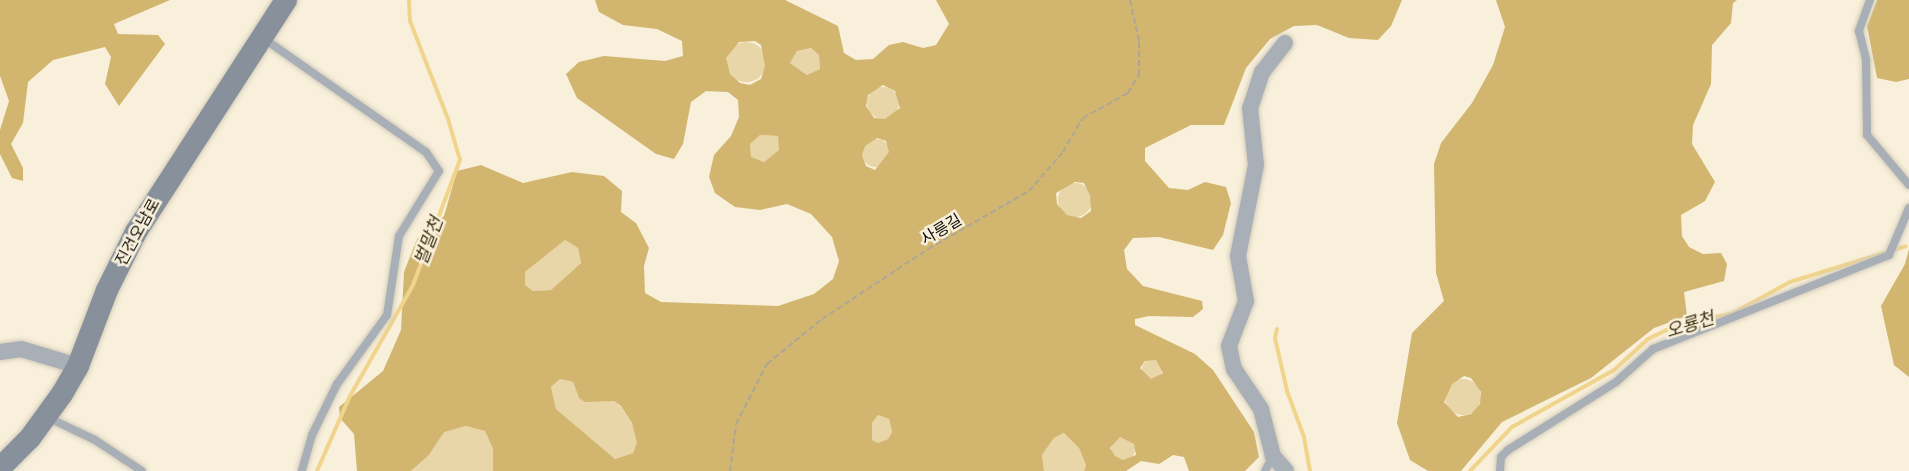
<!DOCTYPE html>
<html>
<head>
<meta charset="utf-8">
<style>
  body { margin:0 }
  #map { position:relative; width:1909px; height:471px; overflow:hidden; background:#f8f0db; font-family:Mulish,"Noto Sans KR",sans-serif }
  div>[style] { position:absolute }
  .green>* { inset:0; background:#e8d5a8 }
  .round { border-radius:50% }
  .forest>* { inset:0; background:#d2b66f }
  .stream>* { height:4px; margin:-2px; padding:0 2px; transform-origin:2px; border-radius:2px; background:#f1d48c }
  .path>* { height:2px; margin-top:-1px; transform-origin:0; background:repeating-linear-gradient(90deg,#aca696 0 6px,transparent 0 9px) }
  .roads { filter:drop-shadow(0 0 2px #d3ccb9) drop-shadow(0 0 2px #d3ccb9) }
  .service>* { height:8px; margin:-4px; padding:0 4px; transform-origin:4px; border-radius:4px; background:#a9afb7 }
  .minor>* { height:16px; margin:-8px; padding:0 8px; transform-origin:8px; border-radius:8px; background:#a9afb7 }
  .secondary>* { height:22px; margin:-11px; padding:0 11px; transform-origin:11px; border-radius:11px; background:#87909b }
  span { translate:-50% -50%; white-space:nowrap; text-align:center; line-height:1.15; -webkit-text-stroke:5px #f8f0db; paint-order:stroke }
  .street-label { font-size:16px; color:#100d07 }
  .water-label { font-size:18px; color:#3f3313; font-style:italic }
</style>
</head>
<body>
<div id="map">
  <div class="green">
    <div class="round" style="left:726px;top:42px;width:40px;height:40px"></div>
    <div style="clip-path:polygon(811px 48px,819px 55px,820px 69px,807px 75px,790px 63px,797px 51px)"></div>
    <div class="round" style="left:867px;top:87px;width:32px;height:32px"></div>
    <div style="clip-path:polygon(760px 135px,778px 136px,780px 150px,764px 162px,751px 158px,750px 144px)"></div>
    <div class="round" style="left:862px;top:139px;width:28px;height:28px"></div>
    <div class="round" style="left:1058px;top:183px;width:34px;height:34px"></div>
    <div style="clip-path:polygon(565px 240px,578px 248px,581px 263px,551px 290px,533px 291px,525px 285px,525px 272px)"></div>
    <div class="round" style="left:1142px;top:359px;width:20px;height:20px"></div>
    <div class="round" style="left:1445px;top:379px;width:36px;height:36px"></div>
    <div style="clip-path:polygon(560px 379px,573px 382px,579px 398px,614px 401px,621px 407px,632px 423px,638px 443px,633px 453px,615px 459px,556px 409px,551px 387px)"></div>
    <div style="clip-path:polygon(878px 415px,889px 419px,892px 432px,888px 439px,878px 443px,872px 440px,872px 423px)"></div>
    <div style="clip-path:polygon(466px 426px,485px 431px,493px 449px,493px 471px,411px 471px,429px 455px,444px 431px)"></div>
    <div style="clip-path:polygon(1065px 433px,1079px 448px,1086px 465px,1084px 471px,1044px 471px,1042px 455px,1054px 438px)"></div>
    <div class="round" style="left:1111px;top:437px;width:24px;height:24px"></div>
  </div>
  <div class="forest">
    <div style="clip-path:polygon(0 0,170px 0,114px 24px,118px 34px,158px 35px,165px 44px,119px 106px,105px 84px,111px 57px,105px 47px,53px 60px,28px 82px,23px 123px,11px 144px,23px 168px,23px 181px,12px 178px,0 154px,0 130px,9px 101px,0 76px)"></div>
    <div style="clip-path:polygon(evenodd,595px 0,785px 0,838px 26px,844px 53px,856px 60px,873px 59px,889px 45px,903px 42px,923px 48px,936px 45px,949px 24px,936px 0,1402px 0,1391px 26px,1378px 40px,1349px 38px,1317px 25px,1294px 26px,1270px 39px,1246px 68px,1224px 125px,1191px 125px,1145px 148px,1145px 161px,1169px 188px,1188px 190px,1205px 182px,1226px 187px,1231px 203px,1223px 235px,1213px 250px,1159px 237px,1133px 238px,1124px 250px,1127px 269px,1143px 286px,1202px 301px,1203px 309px,1193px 317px,1149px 316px,1135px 319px,1135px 325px,1195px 354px,1213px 370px,1254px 432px,1259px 457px,1245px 471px,1189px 471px,1184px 457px,1173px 455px,1159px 464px,1141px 461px,1126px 471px,1084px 471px,1086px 465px,1079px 448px,1064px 433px,1054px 438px,1042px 455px,1044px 471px,493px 471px,493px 449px,485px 431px,466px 426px,444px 432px,429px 455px,411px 471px,357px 471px,354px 434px,340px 418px,339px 407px,383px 371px,401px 330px,404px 272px,417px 239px,444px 216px,457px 171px,481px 165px,523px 183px,572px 172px,604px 176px,622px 191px,621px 212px,636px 223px,649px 248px,644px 266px,645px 293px,661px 302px,778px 306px,814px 294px,833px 279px,839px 261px,832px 237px,811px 214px,787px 204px,760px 210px,735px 207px,715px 193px,709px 177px,714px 155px,731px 136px,739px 117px,738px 100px,728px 92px,706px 91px,691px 102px,683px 144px,674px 159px,656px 154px,577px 98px,566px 74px,579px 62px,604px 56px,665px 61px,683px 56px,682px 41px,657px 29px,623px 25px,599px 12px,595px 0,755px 41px,761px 45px,765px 66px,761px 79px,750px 85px,740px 83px,730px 74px,726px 58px,739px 42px,755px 41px,595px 0,811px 48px,819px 55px,820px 69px,807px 75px,790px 63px,797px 51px,811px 48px,595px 0,883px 85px,895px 91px,900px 108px,885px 119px,874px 118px,866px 106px,868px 95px,883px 85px,595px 0,760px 135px,778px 136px,779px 150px,764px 162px,751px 157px,750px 144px,760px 135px,595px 0,877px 138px,886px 141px,889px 152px,875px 170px,866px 166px,862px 155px,865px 146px,877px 138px,595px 0,1075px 182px,1084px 183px,1090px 195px,1091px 211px,1081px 218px,1067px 215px,1057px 204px,1056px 193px,1075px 182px,595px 0,565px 240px,578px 248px,581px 263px,551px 290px,533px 291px,525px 285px,525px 272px,565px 240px,595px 0,1156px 360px,1163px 373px,1151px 379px,1140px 368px,1145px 361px,1156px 360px,595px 0,560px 379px,573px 382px,579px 398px,585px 402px,614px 401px,621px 406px,632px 423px,637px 443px,633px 453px,615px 459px,556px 409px,551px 387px,560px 379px,595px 0,878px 415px,889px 419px,892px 432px,888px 439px,878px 443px,872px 440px,872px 423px,878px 415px,595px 0,1120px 437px,1134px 444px,1136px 455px,1123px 460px,1115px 456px,1110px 448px,1120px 437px)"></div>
    <div style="clip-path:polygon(evenodd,1496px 0,1737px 0,1733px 3px,1731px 23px,1712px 45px,1711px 84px,1693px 125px,1692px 144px,1715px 182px,1705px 201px,1681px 215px,1682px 236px,1689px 247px,1703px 254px,1721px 253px,1727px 264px,1724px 281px,1684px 292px,1687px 316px,1654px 328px,1591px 378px,1502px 422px,1461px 471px,1428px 471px,1410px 460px,1397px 423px,1412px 333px,1444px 301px,1436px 273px,1434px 164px,1441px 143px,1472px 103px,1493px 65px,1505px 27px,1496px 0,1464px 376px,1471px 378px,1481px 392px,1480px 404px,1471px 414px,1458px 417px,1444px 402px,1452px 384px,1464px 376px)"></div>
    <div style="clip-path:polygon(1877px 0,1909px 0,1909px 79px,1896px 82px,1877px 78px,1867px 26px)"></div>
    <div style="clip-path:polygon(1909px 249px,1909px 377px,1894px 365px,1881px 306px,1905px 264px)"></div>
  </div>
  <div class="stream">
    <div style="left:1277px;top:329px;width:9px;rotate:103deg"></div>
    <div style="left:1275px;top:338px;width:54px;rotate:77.2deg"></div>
    <div style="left:1287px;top:391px;width:49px;rotate:69.7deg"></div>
    <div style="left:1304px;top:437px;width:35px;rotate:80deg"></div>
    <div style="left:317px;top:471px;width:82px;rotate:-66.3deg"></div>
    <div style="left:350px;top:396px;width:128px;rotate:-60.4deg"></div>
    <div style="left:413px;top:285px;width:134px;rotate:-69.4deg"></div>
    <div style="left:460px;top:160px;width:43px;rotate:-106.3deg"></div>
    <div style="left:448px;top:119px;width:105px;rotate:-111.2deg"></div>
    <div style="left:410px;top:21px;width:21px;rotate:-93deg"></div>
    <div style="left:1470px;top:471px;width:61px;rotate:-46.3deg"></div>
    <div style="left:1512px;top:427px;width:117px;rotate:-29.2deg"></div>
    <div style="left:1614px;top:370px;width:46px;rotate:-42.4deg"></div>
    <div style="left:1648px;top:339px;width:30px;rotate:-26deg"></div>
    <div style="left:1675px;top:326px;width:59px;rotate:-12.6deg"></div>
    <div style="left:1733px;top:313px;width:65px;rotate:-28.5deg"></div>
    <div style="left:1790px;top:282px;width:121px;rotate:-17.2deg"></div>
  </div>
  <div class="path">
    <div style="left:730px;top:471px;width:47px;rotate:-82.7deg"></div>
    <div style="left:736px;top:424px;width:68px;rotate:-62.7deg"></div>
    <div style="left:767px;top:364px;width:71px;rotate:-39.3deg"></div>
    <div style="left:822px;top:319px;width:127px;rotate:-33.4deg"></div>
    <div style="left:928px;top:249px;width:116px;rotate:-29.9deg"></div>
    <div style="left:1029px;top:191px;width:52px;rotate:-48.9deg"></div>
    <div style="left:1063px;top:152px;width:39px;rotate:-60deg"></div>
    <div style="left:1083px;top:118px;width:51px;rotate:-29.1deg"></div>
    <div style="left:1128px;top:93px;width:21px;rotate:-59deg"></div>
    <div style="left:1139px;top:75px;width:34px;rotate:-90deg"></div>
    <div style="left:1139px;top:41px;width:42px;rotate:-102.4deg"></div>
  </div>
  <div class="roads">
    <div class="service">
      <div style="left:1870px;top:0;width:33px;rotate:110deg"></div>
      <div style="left:1859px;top:31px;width:30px;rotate:76deg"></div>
      <div style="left:1866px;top:60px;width:75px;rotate:89.2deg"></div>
      <div style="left:1867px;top:135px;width:65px;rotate:50deg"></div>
      <div style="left:263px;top:38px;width:199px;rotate:35deg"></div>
      <div style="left:426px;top:152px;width:23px;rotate:56deg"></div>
      <div style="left:439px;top:171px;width:76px;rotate:121.6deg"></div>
      <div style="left:399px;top:236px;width:80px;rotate:98.6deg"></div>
      <div style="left:387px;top:315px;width:85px;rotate:125.9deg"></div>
      <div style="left:337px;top:384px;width:57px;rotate:116.1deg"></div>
      <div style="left:312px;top:435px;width:37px;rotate:106deg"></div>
      <div style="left:47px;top:417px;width:53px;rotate:25.6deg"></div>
      <div style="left:95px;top:440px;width:56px;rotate:33.4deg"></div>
      <div style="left:1265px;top:471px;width:17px;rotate:-62deg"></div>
      <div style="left:1500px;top:471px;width:14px;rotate:-86deg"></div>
      <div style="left:1501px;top:457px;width:10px;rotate:-45deg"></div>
      <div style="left:1508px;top:450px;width:128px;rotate:-32.2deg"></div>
      <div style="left:1616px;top:382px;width:50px;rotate:-41.7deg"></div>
      <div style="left:1653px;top:349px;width:254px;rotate:-21.7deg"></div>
      <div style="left:1889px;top:255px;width:51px;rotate:-66.9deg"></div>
    </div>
    <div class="minor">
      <div style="left:1285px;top:43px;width:37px;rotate:128deg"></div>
      <div style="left:1262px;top:72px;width:38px;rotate:108deg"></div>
      <div style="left:1250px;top:108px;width:57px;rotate:84deg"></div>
      <div style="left:1256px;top:165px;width:93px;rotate:101.2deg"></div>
      <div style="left:1238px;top:256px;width:46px;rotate:79.9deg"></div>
      <div style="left:1246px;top:301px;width:48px;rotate:110.7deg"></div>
      <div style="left:1229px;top:346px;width:24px;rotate:78deg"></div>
      <div style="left:1234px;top:369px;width:48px;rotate:56deg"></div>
      <div style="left:1261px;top:409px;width:49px;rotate:75.7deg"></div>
      <div style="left:1273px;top:456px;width:20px;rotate:49deg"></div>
      <div style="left:0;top:352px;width:21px;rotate:-8deg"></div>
      <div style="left:21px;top:349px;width:59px;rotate:16.6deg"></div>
    </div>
    <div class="secondary">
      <div style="left:0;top:468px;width:42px;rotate:-45deg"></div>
      <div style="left:30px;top:438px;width:54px;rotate:-54deg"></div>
      <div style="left:62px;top:394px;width:32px;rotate:-60deg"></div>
      <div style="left:78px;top:366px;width:81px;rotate:-69.1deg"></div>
      <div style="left:107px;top:290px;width:65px;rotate:-63.4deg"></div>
      <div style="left:136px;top:232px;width:276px;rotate:-57.1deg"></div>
    </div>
  </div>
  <div class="street-label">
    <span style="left:941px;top:229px;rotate:-31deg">사릉길</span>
    <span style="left:137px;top:232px;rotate:-61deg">진건오남로</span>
  </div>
  <div class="water-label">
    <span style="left:429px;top:241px;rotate:-69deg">벌말천</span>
    <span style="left:1690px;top:325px;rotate:-17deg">오룡천</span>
  </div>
</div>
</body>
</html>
